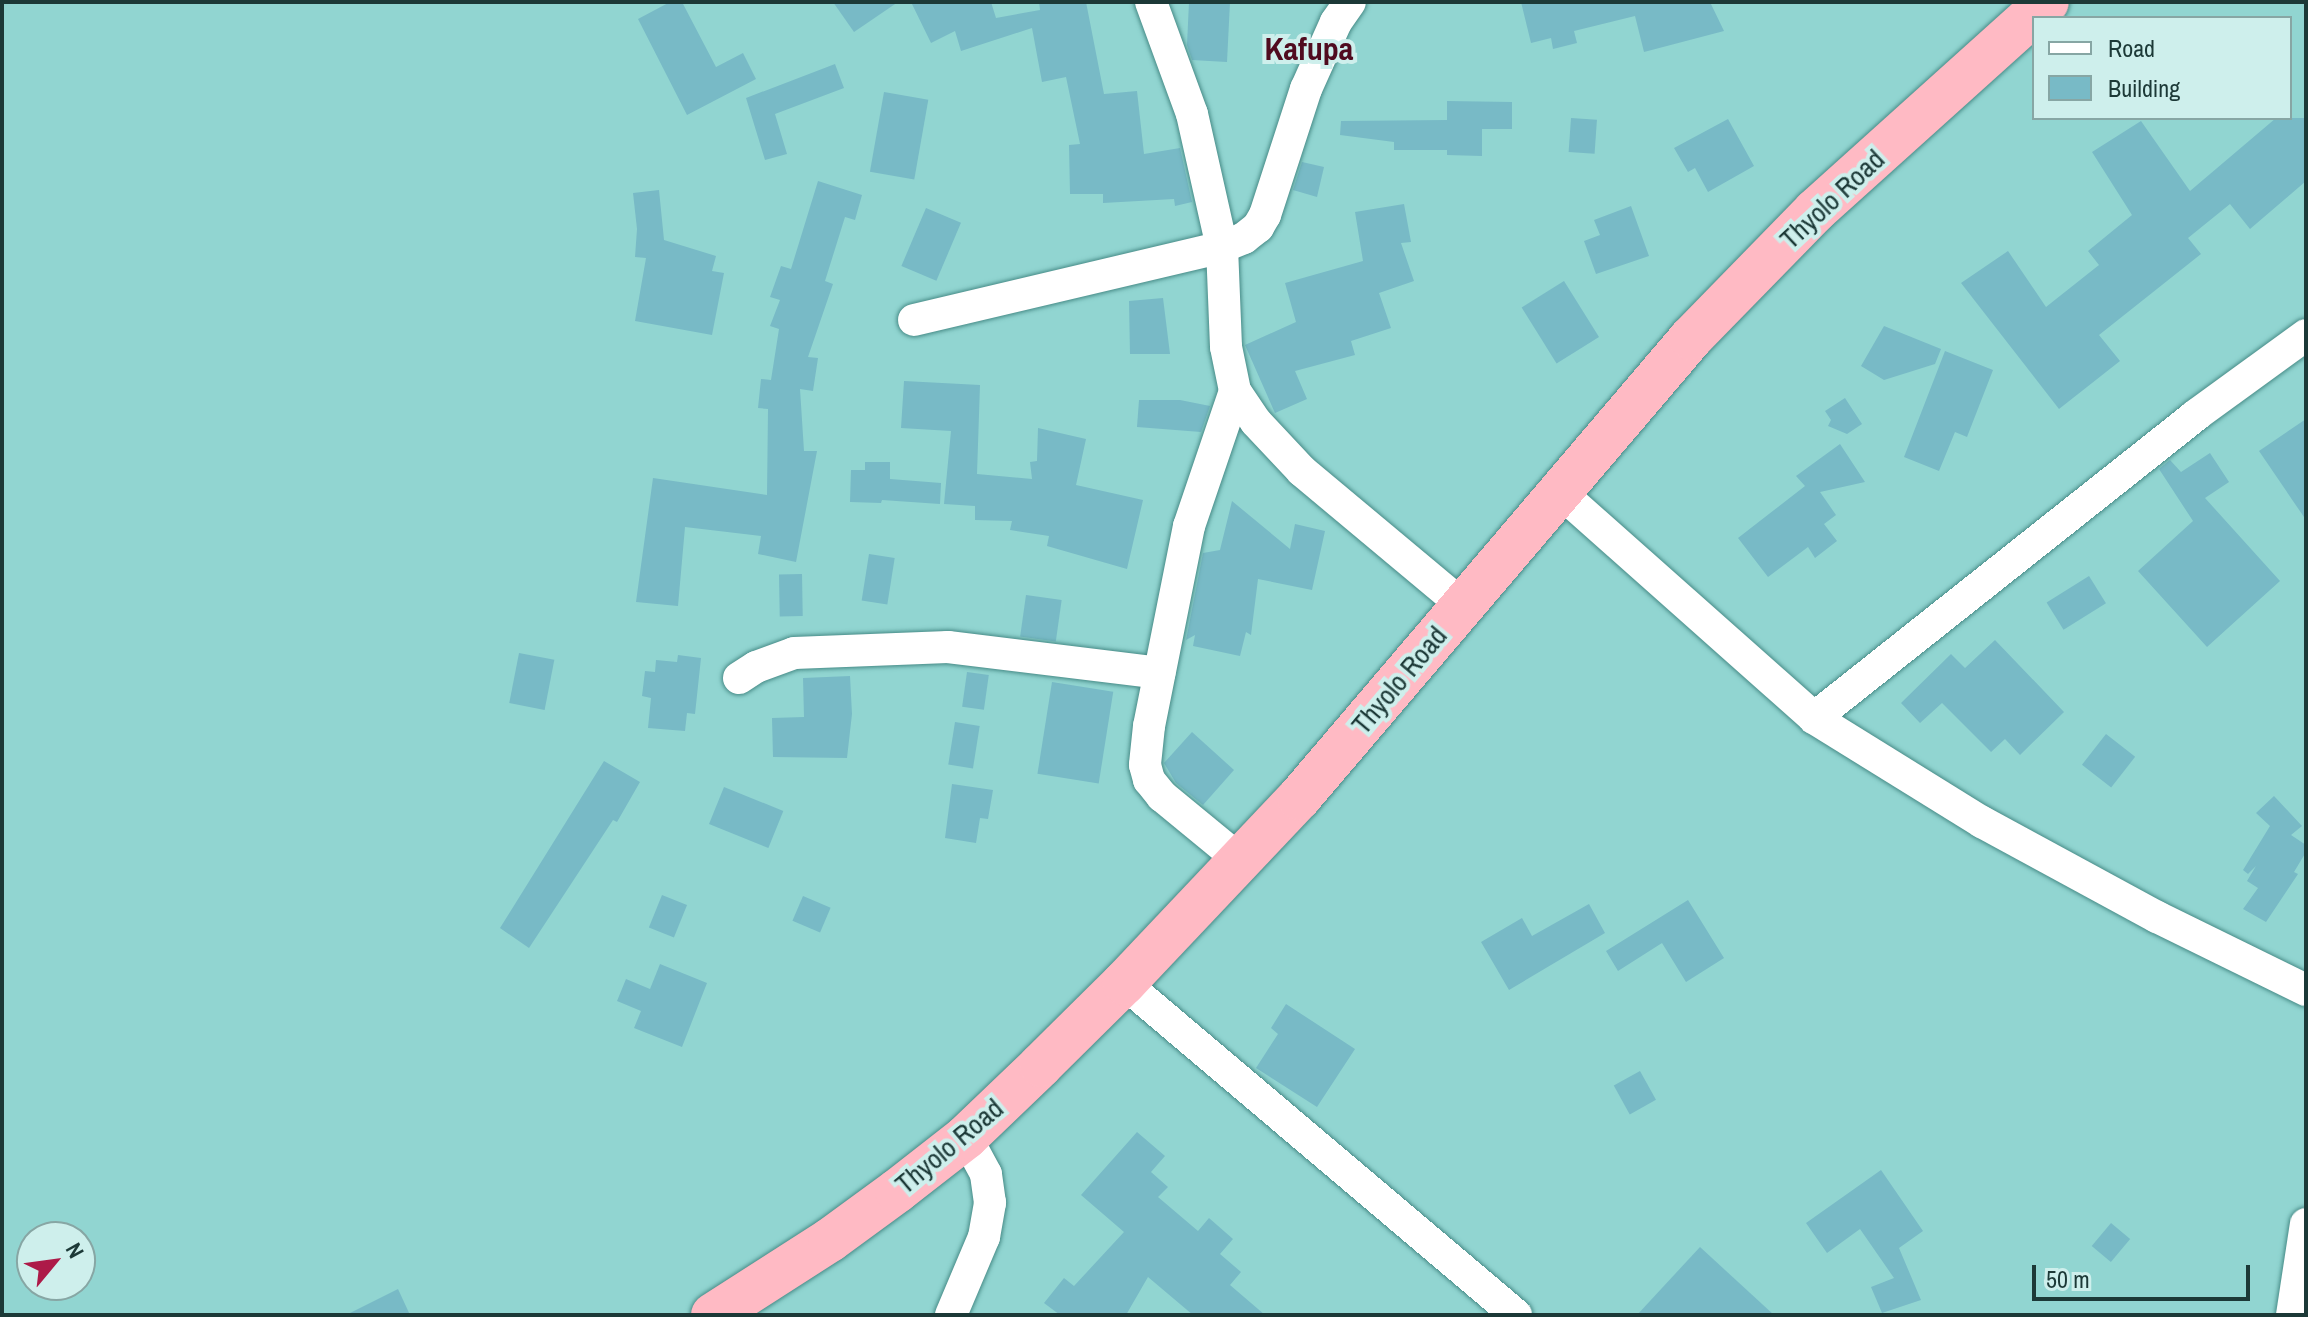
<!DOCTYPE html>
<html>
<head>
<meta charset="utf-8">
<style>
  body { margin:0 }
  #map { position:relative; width:2308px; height:1317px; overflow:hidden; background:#91d5d1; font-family:"Archivo Narrow",sans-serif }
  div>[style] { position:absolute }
  .building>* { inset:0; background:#78bac6; transform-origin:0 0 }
  .roads { filter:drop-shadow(0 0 2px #478b87) drop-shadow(0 0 2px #478b87) }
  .minor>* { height:32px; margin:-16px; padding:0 16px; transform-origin:16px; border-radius:16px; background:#fff }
  .trunk>* { height:44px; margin:-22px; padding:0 22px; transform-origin:22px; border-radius:22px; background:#ffbac4 }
  span { translate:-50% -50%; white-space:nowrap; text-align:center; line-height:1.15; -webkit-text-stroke:8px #ceefec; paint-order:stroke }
  .street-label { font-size:28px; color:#1c3937 }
  .quarter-label { font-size:32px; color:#500b1f; font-weight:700 }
  .frame { position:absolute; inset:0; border:4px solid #1c3937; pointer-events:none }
  .legend { position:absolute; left:2032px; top:16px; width:260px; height:104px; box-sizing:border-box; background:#ceefec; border:2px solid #87a6a4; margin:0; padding:10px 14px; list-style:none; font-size:24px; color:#1c3937 }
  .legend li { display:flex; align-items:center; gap:16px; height:40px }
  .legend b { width:40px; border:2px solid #87a6a4 }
  .north { position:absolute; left:16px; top:1221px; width:80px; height:80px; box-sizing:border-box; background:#ceefec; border:2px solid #87a6a4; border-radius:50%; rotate:61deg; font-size:22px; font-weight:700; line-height:32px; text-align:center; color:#1c3937 }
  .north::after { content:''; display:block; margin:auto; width:28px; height:36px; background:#ad1a48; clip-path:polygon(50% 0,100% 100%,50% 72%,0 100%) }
  .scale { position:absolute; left:2032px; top:1265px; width:218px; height:36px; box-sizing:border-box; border:4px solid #1c3937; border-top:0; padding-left:10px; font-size:24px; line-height:28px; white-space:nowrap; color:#1c3937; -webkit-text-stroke:6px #ceefec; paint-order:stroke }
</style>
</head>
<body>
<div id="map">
  <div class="building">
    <div style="clip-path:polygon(670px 2px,682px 2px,716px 67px,743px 53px,756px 79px,687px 115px,638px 19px)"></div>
    <div style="clip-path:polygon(833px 2px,898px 2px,854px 32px)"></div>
    <div style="clip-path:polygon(911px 2px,991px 2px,996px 18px,1040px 10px,1039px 2px,1086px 2px,1104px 94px,1137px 91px,1144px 154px,1180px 148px,1192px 202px,1175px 206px,1174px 199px,1103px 203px,1103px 194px,1070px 194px,1069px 145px,1080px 144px,1066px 77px,1042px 82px,1032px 28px,961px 51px,955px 31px,931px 43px)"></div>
    <div style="clip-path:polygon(1189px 2px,1230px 2px,1227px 62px,1192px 60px,1187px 45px)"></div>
    <div style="clip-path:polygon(1521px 2px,1710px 2px,1724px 31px,1644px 52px,1635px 16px,1574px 31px,1577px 43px,1553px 49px,1551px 38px,1531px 43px)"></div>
    <div style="clip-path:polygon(835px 64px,844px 88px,775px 114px,787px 154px,765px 160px,746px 98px)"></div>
    <div style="left:884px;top:92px;width:45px;height:81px;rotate:10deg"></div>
    <div style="clip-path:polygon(1447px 101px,1512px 102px,1512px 129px,1482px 129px,1482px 156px,1447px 155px,1447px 150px,1394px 150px,1394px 142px,1340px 135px,1341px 121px,1447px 120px)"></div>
    <div style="left:1571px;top:118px;width:26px;height:34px;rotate:4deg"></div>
    <div style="clip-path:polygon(2276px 118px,2306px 118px,2306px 181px,2250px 229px,2230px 204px,2188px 238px,2201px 254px,2099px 335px,2120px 361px,2059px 409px,1961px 283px,2008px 251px,2046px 307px,2099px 265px,2088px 251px,2132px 215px,2092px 152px,2141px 121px,2190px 191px)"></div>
    <div style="clip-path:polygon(1728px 119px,1754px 166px,1708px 192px,1695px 168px,1688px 172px,1674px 148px)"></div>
    <div style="clip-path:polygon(1302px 162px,1324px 167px,1317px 197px,1293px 190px)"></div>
    <div style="clip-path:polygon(818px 181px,862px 195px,855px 220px,845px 217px,825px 281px,833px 284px,808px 357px,818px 358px,813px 391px,800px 389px,804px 451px,817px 451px,796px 562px,758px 554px,761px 536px,685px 527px,678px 606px,636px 602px,653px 478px,767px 495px,768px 409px,758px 408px,761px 379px,771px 380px,779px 329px,770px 326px,780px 300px,770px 297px,781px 266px,791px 269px)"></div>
    <div style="clip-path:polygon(659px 190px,664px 240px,716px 256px,712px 271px,724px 273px,712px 335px,635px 321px,646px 258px,635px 257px,637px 229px,633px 193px)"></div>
    <div style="clip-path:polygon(1404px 204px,1411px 242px,1401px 243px,1414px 281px,1379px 293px,1391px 328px,1351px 341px,1355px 355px,1295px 371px,1307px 399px,1275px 413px,1245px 345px,1296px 322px,1285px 283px,1363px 261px,1355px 212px)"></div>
    <div style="clip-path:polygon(1631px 206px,1649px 256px,1596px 274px,1584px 241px,1600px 235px,1594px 220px)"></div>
    <div style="left:926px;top:208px;width:38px;height:63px;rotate:23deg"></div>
    <div style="left:1564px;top:281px;width:66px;height:50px;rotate:58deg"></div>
    <div style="clip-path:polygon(1163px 298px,1170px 354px,1130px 354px,1129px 301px)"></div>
    <div style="clip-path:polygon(1884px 326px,1941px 349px,1935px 364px,1884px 380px,1861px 366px)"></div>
    <div style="clip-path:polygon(1945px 351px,1993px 370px,1967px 437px,1955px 432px,1939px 471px,1904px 457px)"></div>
    <div style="clip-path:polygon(904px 381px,980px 385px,977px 474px,1032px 479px,1030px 462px,1037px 461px,1038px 428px,1086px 439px,1076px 485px,1143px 500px,1127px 569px,1047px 546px,1049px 536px,1010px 530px,1012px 521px,975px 520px,975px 506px,944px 504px,951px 431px,901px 428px)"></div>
    <div style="clip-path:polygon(1845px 398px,1862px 424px,1847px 434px,1828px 426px,1831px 420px,1825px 411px)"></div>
    <div style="clip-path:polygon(1139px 400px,1180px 400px,1210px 406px,1201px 432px,1137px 427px)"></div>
    <div style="clip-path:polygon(2306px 419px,2306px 520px,2259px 451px)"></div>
    <div style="clip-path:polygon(1840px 444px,1865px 482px,1820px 492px,1836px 515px,1824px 524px,1837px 541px,1815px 558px,1808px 547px,1768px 577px,1738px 538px,1805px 486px,1796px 476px)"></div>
    <div style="clip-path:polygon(2210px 453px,2229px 482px,2205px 498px,2280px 581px,2207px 647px,2138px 571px,2193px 521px,2159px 469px,2170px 460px,2181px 472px)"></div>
    <div style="clip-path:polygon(865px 462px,890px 462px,890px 479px,941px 483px,940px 504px,882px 500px,881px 503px,850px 502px,851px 470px,865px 470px)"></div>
    <div style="clip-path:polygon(1232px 501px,1290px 549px,1295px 524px,1325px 531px,1312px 590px,1258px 579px,1251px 635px,1246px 632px,1240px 656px,1193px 646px,1195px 635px,1186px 640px,1203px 553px,1220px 550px)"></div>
    <div style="left:869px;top:554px;width:26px;height:47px;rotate:9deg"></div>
    <div style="left:802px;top:574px;width:42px;height:23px;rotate:89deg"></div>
    <div style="left:2089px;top:576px;width:32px;height:50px;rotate:58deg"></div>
    <div style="left:1026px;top:595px;width:36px;height:42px;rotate:8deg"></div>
    <div style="clip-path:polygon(1995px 640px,2064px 712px,2020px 755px,2005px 739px,1991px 752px,1942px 703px,1920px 723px,1901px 703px,1951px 654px,1965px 668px)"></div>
    <div style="left:519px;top:653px;width:36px;height:51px;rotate:11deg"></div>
    <div style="clip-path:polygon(678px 655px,701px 658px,695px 714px,687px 713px,685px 731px,648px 728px,651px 698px,642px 696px,645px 671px,655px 672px,656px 660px,677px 662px)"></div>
    <div style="left:967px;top:672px;width:22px;height:35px;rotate:8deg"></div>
    <div style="clip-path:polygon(850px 676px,852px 714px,847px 758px,773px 757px,772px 718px,804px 717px,803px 678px)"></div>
    <div style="left:1052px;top:682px;width:62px;height:93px;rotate:9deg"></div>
    <div style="left:955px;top:722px;width:25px;height:43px;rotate:9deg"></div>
    <div style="clip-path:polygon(1192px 732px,1234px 770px,1203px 805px,1176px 783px,1164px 763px)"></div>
    <div style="left:2106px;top:734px;width:37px;height:39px;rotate:38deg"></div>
    <div style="clip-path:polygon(604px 761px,640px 782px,617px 822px,613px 820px,529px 948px,500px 928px)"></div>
    <div style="clip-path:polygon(952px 784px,993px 790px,988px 819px,980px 818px,976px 843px,945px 838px)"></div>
    <div style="left:724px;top:787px;width:64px;height:40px;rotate:22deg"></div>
    <div style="clip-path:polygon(2274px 796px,2302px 826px,2291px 835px,2306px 845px,2306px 852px,2294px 872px,2298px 874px,2266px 922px,2243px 909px,2258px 888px,2247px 881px,2256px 866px,2248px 874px,2243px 870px,2270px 826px,2256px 813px)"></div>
    <div style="left:662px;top:895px;width:27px;height:35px;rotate:22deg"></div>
    <div style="left:803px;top:896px;width:30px;height:27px;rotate:23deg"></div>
    <div style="clip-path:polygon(1688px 900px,1724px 958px,1686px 982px,1662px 943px,1618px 971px,1606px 951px)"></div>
    <div style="clip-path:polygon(1589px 904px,1605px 933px,1509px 990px,1481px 942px,1522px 918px,1532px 936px)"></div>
    <div style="clip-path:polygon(660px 964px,707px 983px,682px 1047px,634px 1028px,641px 1011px,617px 1001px,626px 979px,650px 989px)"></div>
    <div style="clip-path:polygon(1286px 1004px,1355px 1049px,1317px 1107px,1256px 1068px,1278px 1034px,1271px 1028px)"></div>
    <div style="left:1640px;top:1071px;width:33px;height:30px;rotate:61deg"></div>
    <div style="clip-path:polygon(1137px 1132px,1165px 1156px,1151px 1172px,1168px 1187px,1158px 1197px,1198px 1231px,1209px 1218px,1233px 1239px,1220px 1254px,1241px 1272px,1230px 1285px,1265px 1315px,1193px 1315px,1148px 1277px,1126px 1315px,1060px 1315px,1044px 1303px,1064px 1278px,1074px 1286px,1124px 1232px,1081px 1195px)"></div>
    <div style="clip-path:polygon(1881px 1170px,1923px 1231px,1899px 1248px,1921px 1300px,1882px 1313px,1871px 1287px,1894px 1278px,1860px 1229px,1827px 1253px,1806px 1223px)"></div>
    <div style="left:2111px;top:1223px;width:25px;height:30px;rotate:40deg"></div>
    <div style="clip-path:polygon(1700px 1247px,1774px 1315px,1637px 1315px)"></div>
    <div style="clip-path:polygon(398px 1289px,410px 1315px,346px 1315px)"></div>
  </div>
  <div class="roads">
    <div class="minor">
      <div style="left:1151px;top:2px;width:119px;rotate:69.9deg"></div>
      <div style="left:1192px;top:114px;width:136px;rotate:77.3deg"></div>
      <div style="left:1222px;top:247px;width:100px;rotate:87.7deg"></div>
      <div style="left:1226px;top:347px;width:45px;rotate:78.4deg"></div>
      <div style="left:1235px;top:391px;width:37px;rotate:56deg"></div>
      <div style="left:1256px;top:422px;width:67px;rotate:46.8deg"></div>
      <div style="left:1302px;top:471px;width:209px;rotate:39.9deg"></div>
      <div style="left:914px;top:320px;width:317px;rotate:-13.3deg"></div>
      <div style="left:1222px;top:247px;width:24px;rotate:-22deg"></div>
      <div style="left:1244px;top:238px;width:18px;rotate:-38deg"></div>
      <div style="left:1258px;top:227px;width:14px;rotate:-60deg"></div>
      <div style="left:1265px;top:215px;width:133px;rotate:-72deg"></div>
      <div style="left:1306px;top:89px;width:73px;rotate:-65.9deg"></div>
      <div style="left:1336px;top:22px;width:24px;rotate:-55deg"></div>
      <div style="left:1235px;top:391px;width:143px;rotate:108.8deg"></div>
      <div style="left:1189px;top:526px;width:204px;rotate:101.3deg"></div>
      <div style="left:1149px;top:726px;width:39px;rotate:96deg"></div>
      <div style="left:1145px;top:765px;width:16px;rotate:75deg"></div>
      <div style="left:1149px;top:780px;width:21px;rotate:51deg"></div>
      <div style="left:1162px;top:796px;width:101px;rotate:39.4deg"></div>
      <div style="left:1561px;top:493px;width:339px;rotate:41.6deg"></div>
      <div style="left:1814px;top:718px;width:198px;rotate:31.8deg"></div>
      <div style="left:1982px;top:822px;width:199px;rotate:28.5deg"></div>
      <div style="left:2157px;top:917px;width:166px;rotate:26.1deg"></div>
      <div style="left:739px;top:678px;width:20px;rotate:-33deg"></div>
      <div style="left:756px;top:667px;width:40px;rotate:-20.2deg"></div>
      <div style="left:794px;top:653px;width:154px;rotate:-2.2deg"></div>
      <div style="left:948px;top:647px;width:213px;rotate:7deg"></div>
      <div style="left:1814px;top:718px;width:488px;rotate:-38.4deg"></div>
      <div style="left:2196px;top:415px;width:136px;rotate:-36deg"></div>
      <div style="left:1124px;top:983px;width:514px;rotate:40.26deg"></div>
      <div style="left:951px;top:1315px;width:85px;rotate:-67.1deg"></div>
      <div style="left:984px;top:1237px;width:35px;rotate:-80deg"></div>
      <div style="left:990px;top:1203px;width:29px;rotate:-98deg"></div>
      <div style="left:986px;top:1174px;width:42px;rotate:-118.4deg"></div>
      <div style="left:2292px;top:1315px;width:92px;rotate:-81.3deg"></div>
    </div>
    <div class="trunk">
      <div style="left:713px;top:1315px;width:139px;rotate:-32.7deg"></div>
      <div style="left:830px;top:1240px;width:83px;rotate:-36.2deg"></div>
      <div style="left:897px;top:1191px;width:88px;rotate:-38deg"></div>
      <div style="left:966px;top:1137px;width:104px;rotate:-43.8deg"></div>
      <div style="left:1041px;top:1065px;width:117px;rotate:-44.7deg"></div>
      <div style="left:1124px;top:983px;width:255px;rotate:-46.6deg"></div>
      <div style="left:1299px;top:798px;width:604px;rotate:-49.56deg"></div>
      <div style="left:1691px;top:338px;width:177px;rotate:-45.7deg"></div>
      <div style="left:1815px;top:211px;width:312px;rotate:-42deg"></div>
    </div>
  </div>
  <div class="street-label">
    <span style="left:1832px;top:199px;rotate:-43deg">Thyolo Road</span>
    <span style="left:1399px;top:680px;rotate:-50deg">Thyolo Road</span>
    <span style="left:949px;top:1146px;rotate:-40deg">Thyolo Road</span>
  </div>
  <div class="quarter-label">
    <span style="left:1309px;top:49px">Kafupa</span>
  </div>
  <div class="frame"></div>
  <ul class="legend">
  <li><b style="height:10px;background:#fff"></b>Road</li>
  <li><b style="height:22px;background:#78bac6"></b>Building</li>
  </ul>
  <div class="north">N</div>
  <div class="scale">50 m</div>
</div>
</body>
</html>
